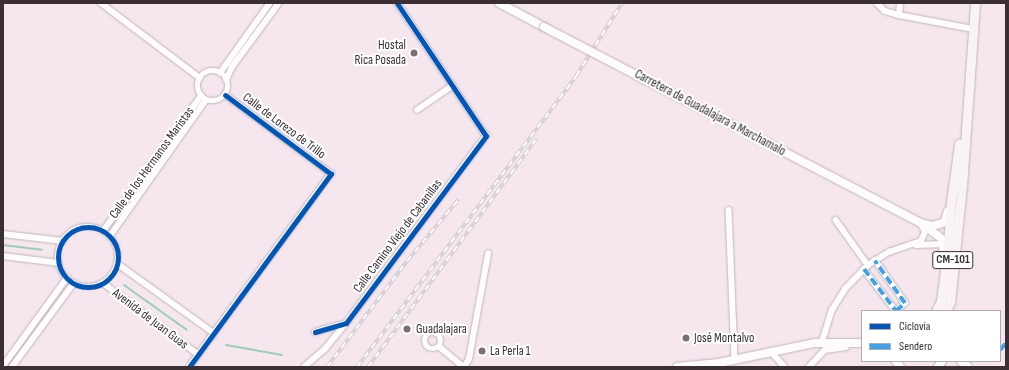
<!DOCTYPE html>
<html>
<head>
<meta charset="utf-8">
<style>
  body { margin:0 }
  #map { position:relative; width:1009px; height:370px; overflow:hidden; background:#f6e7ef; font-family:"Sofia Sans Condensed",sans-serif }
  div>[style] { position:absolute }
  .stream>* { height:2px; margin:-1px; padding:0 1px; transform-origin:1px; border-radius:1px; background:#9acfb7 }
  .roads { filter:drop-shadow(0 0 1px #c1b6bc) drop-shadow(0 0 1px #c1b6bc) }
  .street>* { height:5.5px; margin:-2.75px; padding:0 2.75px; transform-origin:2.75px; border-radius:2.75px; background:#fefbfd }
  .street>.ring { margin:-2.75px; padding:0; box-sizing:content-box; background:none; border:5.5px solid #fefbfd; border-radius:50% }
  .secondary>* { height:8px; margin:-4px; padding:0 4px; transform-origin:4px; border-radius:4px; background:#fefbfd }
  .primary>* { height:9px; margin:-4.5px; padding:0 4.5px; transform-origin:4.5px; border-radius:4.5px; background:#f9f2f6 }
  .rail>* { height:3.5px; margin-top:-1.75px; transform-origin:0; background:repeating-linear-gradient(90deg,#fff 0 6px,#d6d1d4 0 12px); box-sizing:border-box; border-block:1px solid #d6d1d4 }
  .bridges { filter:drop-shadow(0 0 1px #c1b6bc) drop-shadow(0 0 1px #c1b6bc) }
  .secondary-bridge>* { height:8px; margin:-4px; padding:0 4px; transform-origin:4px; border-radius:4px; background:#fefbfd }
  .quiet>* { height:4px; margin-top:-2px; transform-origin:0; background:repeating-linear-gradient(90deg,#3fa3eb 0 8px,transparent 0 12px) }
  .cycleway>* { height:5px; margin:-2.5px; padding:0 2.5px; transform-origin:2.5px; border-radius:2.5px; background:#0057b8 }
  .cycleway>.ring { margin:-2.5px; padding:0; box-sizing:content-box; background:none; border:5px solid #0057b8; border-radius:50% }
  .dots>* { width:11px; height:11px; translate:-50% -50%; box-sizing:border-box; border:2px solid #fff; border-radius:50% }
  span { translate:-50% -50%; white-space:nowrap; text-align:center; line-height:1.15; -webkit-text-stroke:4px #fff; paint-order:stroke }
  .shield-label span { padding:1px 3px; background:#fff; border:1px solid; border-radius:3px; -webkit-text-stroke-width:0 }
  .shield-label { font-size:12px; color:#392f34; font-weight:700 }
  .poi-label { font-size:13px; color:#392f34 }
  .right { translate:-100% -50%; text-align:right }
  .left { translate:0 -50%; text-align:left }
  .street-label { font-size:13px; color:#392f34 }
  .frame { position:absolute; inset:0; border:4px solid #392f34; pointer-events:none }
  .legend { position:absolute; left:861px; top:310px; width:140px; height:52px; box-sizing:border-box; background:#fff; border:1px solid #b0acae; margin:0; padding:5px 7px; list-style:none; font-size:12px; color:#392f34 }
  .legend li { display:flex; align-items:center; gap:8px; height:20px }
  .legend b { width:20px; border:1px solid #b0acae }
</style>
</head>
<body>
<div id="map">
  <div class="stream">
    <div style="left:3px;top:245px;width:39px;rotate:7deg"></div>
    <div style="left:124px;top:285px;width:77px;rotate:35.5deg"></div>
    <div style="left:226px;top:345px;width:57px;rotate:10.1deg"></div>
  </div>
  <div class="roads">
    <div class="street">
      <div style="left:101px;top:3px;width:124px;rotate:37.1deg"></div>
      <div style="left:877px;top:3px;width:11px;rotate:45deg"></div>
      <div style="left:885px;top:11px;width:15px;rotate:16deg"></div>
      <div style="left:899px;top:15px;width:75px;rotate:10.7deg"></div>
      <div style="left:899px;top:15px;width:12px;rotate:-85deg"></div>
      <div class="ring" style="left:198px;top:71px;width:24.5px;height:24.5px"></div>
      <div style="left:220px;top:73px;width:86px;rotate:-54.5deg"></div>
      <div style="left:226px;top:80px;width:14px;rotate:-65deg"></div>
      <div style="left:232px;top:67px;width:79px;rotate:-53.7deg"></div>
      <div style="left:417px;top:110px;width:42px;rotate:-34.4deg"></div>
      <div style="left:729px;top:210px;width:150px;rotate:87.7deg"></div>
      <div style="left:836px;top:220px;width:55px;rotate:54.6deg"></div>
      <div class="ring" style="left:58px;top:227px;width:54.5px;height:54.5px"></div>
      <div style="left:103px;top:231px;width:167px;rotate:-54deg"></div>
      <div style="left:3px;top:234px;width:60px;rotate:6.7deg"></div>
      <div style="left:110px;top:236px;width:166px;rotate:-54.8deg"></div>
      <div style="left:916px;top:245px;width:28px;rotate:-2deg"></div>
      <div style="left:3px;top:256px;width:56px;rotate:7.1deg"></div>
      <div style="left:118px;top:264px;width:118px;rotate:35.7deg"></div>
      <div style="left:864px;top:269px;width:53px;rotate:52.7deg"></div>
      <div style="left:896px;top:311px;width:12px;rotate:-42deg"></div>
      <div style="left:905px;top:303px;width:52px;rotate:-125.5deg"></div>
      <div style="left:103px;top:283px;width:119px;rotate:36.8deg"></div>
      <div style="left:315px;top:332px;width:32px;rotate:-16deg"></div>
      <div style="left:346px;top:323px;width:234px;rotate:-53.2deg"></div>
      <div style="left:486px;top:136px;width:160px;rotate:-123.8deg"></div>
      <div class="ring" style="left:425px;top:333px;width:10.5px;height:10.5px"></div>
      <div style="left:822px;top:342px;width:34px;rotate:-73deg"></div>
      <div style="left:832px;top:310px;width:25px;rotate:-58deg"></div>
      <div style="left:845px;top:289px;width:33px;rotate:-46deg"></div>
      <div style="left:868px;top:265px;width:25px;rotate:-32deg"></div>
      <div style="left:889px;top:252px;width:34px;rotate:-19deg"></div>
      <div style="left:921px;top:241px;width:10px;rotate:-66deg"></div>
      <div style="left:925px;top:232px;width:9px;rotate:-117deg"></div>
      <div style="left:440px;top:347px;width:31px;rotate:40deg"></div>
      <div style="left:774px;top:355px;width:16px;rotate:47deg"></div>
      <div style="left:3px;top:366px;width:109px;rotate:-54deg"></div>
      <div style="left:12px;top:367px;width:104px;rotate:-53.6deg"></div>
      <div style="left:189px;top:367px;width:240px;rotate:-53.7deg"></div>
      <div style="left:331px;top:174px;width:132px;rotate:-143.3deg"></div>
      <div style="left:304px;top:367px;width:28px;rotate:-41deg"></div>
      <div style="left:325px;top:349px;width:33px;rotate:-51deg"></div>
      <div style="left:464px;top:367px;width:9px;rotate:-58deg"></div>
      <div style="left:469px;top:359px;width:107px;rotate:-79.7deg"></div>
      <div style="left:809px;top:367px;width:23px;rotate:-47deg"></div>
      <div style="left:825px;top:350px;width:21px;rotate:-8deg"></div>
    </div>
    <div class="secondary">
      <div style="left:499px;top:3px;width:51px;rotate:28.1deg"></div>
      <div style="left:644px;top:79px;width:312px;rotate:27.5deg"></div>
      <div style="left:921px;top:223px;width:26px;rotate:37deg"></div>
      <div style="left:942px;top:239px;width:14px;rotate:82deg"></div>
      <div style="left:923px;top:224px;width:10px;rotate:11deg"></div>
      <div style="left:933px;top:226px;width:13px;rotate:-18deg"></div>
      <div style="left:945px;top:222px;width:11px;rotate:-75deg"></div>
      <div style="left:896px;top:361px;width:7px;rotate:56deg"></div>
      <div style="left:961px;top:361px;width:9px;rotate:41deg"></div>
      <div style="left:677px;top:367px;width:42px;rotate:-5.4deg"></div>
      <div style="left:719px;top:363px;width:98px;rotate:-11.8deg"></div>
      <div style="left:815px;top:343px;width:47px"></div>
      <div style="left:938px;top:367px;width:7px;rotate:-56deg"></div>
    </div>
    <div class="primary">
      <div style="left:936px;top:311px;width:11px;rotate:-63deg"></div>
      <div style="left:941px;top:301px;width:44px;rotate:-82.2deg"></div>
      <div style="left:947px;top:257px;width:55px;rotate:-85.8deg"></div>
      <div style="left:951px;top:202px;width:59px;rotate:-82.1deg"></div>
      <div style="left:946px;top:311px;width:10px;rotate:-66deg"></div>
      <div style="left:950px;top:302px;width:117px;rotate:-84.1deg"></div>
      <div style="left:962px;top:186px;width:183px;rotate:-85.9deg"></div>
    </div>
  </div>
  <div class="rail">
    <div style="left:327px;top:367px;width:133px;rotate:-53deg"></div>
    <div style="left:407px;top:261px;width:80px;rotate:-50.1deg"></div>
    <div style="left:357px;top:367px;width:364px;rotate:-53deg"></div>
    <div style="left:576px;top:76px;width:86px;rotate:-57.8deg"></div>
    <div style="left:368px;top:367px;width:283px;rotate:-53.6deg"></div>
  </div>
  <div class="bridges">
    <div class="secondary-bridge">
      <div style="left:544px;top:27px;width:113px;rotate:27.5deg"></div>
    </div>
  </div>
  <div class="quiet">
    <div style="left:864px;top:269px;width:53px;rotate:52.7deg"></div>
    <div style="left:896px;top:311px;width:12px;rotate:-42deg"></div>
    <div style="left:905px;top:303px;width:52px;rotate:-125.5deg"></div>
    <div style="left:1000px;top:350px;width:9px;rotate:-49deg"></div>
  </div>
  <div class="cycleway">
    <div class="ring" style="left:58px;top:227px;width:55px;height:55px"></div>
    <div style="left:315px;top:332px;width:32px;rotate:-16deg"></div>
    <div style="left:346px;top:323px;width:234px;rotate:-53.2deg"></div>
    <div style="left:486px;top:136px;width:160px;rotate:-123.8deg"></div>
    <div style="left:189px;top:367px;width:240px;rotate:-53.7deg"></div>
    <div style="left:331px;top:174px;width:132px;rotate:-143.3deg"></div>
  </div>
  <div class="dots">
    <div style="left:414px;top:53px;background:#7b6f75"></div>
    <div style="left:407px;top:329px;background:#7b6f75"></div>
    <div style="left:686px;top:338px;background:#7b6f75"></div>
    <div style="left:482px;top:351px;background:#7b6f75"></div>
  </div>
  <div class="shield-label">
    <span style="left:953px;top:260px">CM-101</span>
  </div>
  <div class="poi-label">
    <span class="right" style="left:406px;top:53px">Hostal<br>Rica Posada</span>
    <span class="left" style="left:416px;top:329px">Guadalajara</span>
    <span class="left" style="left:694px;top:338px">José Montalvo</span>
    <span class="left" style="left:490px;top:351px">La Perla 1</span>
  </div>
  <div class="street-label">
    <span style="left:710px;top:113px;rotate:28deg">Carretera de Guadalajara a Marchamalo</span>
    <span style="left:284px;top:126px;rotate:37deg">Calle de Lorezo de Trillo</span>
    <span style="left:152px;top:163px;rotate:-54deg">Calle de los Hermanos Maristas</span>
    <span style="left:398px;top:236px;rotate:-53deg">Calle Camino Viejo de Cabanillas</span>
    <span style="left:150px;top:319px;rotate:37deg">Avenida de Juan Guas</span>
  </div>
  <div class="frame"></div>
  <ul class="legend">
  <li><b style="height:5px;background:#0057b8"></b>Ciclovía</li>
  <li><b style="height:5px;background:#3fa3eb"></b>Sendero</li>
  </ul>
</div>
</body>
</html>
